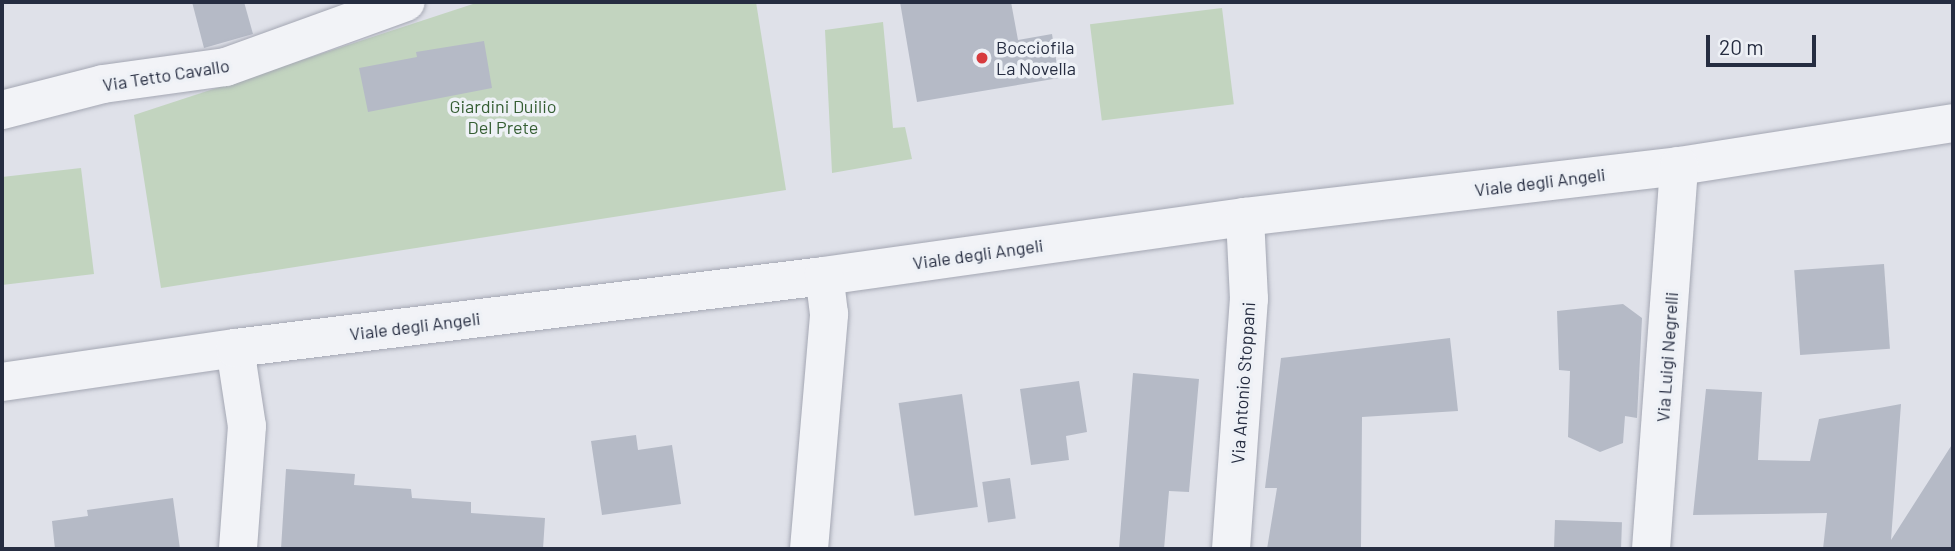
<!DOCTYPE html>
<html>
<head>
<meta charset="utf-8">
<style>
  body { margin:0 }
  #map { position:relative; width:1955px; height:551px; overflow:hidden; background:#dfe1e9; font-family:Barlow,sans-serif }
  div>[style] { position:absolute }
  .green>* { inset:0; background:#c2d4bf; transform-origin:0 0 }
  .building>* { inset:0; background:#b5bac6; transform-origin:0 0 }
  .roads { filter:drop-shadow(0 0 2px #a4a7b3) drop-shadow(0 0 2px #a4a7b3) }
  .minor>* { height:38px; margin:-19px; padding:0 19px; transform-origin:19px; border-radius:19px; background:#f2f3f7 }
  .dots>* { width:19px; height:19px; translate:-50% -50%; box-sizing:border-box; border:4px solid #eef1f6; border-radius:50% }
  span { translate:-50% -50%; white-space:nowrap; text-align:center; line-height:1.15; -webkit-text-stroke:7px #eef1f6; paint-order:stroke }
  .poi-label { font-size:18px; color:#262d41 }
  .left { translate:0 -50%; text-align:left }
  .street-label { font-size:18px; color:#262d41 }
  .park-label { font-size:18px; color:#355e33 }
  .frame { position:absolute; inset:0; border:4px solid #262d41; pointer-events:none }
  .scale { position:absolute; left:1706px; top:35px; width:110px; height:32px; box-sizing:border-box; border:4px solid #262d41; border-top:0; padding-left:9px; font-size:21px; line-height:24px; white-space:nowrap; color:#262d41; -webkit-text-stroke:5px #eef1f6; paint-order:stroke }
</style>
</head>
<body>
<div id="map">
  <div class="green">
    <div style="clip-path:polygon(479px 2px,756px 2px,786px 190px,161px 288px,134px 115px)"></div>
    <div style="left:1222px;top:8px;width:97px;height:133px;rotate:83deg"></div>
    <div style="clip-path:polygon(883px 22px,893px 128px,905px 127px,912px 159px,832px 173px,825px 30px)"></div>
    <div style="clip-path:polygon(81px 168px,94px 274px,2px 285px,2px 177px)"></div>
  </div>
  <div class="building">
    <div style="clip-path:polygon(192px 2px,244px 2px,253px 34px,204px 48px)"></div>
    <div style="clip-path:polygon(900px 2px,1011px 2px,1018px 40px,1052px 34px,1059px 78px,917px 102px)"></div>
    <div style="clip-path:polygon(484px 41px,492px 88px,368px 112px,359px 68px,417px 57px,416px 52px)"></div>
    <div style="left:1884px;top:264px;width:85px;height:90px;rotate:86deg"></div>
    <div style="clip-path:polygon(1623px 304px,1642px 318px,1637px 418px,1625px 416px,1623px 443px,1600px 452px,1568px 437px,1570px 371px,1559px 370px,1557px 311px)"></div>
    <div style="clip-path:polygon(1450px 338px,1458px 411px,1362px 417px,1361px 549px,1267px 549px,1277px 488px,1265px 488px,1281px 358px)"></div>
    <div style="clip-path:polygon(1133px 373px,1199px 379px,1189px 492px,1169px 491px,1164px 549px,1119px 549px)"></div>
    <div style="clip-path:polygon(1079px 381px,1087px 432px,1066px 436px,1069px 460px,1031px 465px,1020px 389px)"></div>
    <div style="clip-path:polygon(1706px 389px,1762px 392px,1758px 460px,1810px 461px,1819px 419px,1901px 404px,1891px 540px,1953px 443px,1953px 549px,1823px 549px,1827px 513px,1693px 515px)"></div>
    <div style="left:962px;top:394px;width:114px;height:64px;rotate:82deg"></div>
    <div style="clip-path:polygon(636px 435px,638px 450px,672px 445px,681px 504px,602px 515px,591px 441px)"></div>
    <div style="clip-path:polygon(286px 469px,355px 474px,354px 485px,411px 489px,412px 498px,471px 502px,471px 513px,545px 518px,543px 549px,281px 549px)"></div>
    <div style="left:1010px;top:478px;width:41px;height:28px;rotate:82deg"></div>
    <div style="clip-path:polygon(173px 498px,180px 549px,55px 549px,52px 521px,88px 516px,87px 510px)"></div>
    <div style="left:1555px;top:520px;width:67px;height:29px;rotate:2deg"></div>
  </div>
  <div class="roads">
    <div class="minor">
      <div style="left:2px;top:110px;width:104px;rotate:-14.4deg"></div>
      <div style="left:103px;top:84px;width:124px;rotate:-7.9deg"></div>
      <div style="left:226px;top:67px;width:191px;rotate:-19.9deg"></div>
      <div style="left:235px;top:348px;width:79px;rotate:81.3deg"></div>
      <div style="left:247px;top:426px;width:123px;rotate:94.2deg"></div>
      <div style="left:2px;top:382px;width:235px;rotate:-8.3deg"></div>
      <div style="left:235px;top:348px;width:593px;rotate:-6.97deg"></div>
      <div style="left:824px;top:276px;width:425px;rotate:-8deg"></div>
      <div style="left:1245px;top:217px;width:437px;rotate:-6.7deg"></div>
      <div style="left:1679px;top:166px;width:277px;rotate:-8.9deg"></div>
      <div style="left:809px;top:549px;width:236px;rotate:-85.1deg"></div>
      <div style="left:829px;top:314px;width:38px;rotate:-97deg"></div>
      <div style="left:1231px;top:549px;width:251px;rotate:-85.9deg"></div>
      <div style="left:1249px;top:299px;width:82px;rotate:-92.8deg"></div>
      <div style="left:1651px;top:549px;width:384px;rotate:-85.8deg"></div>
    </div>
  </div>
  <div class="dots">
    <div style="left:982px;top:58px;background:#d73b3e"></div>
  </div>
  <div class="poi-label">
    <span class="left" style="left:996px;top:58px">Bocciofila<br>La Novella</span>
  </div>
  <div class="street-label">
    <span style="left:166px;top:75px;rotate:-9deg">Via Tetto Cavallo</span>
    <span style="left:1540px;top:182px;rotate:-7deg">Viale degli Angeli</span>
    <span style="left:978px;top:254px;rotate:-8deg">Viale degli Angeli</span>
    <span style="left:415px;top:326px;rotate:-7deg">Viale degli Angeli</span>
    <span style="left:1667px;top:357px;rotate:-86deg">Via Luigi Negrelli</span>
    <span style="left:1243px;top:383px;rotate:-86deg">Via Antonio Stoppani</span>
  </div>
  <div class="park-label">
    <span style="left:503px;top:117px">Giardini Duilio<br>Del Prete</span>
  </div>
  <div class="frame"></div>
  <div class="scale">20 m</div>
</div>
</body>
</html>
